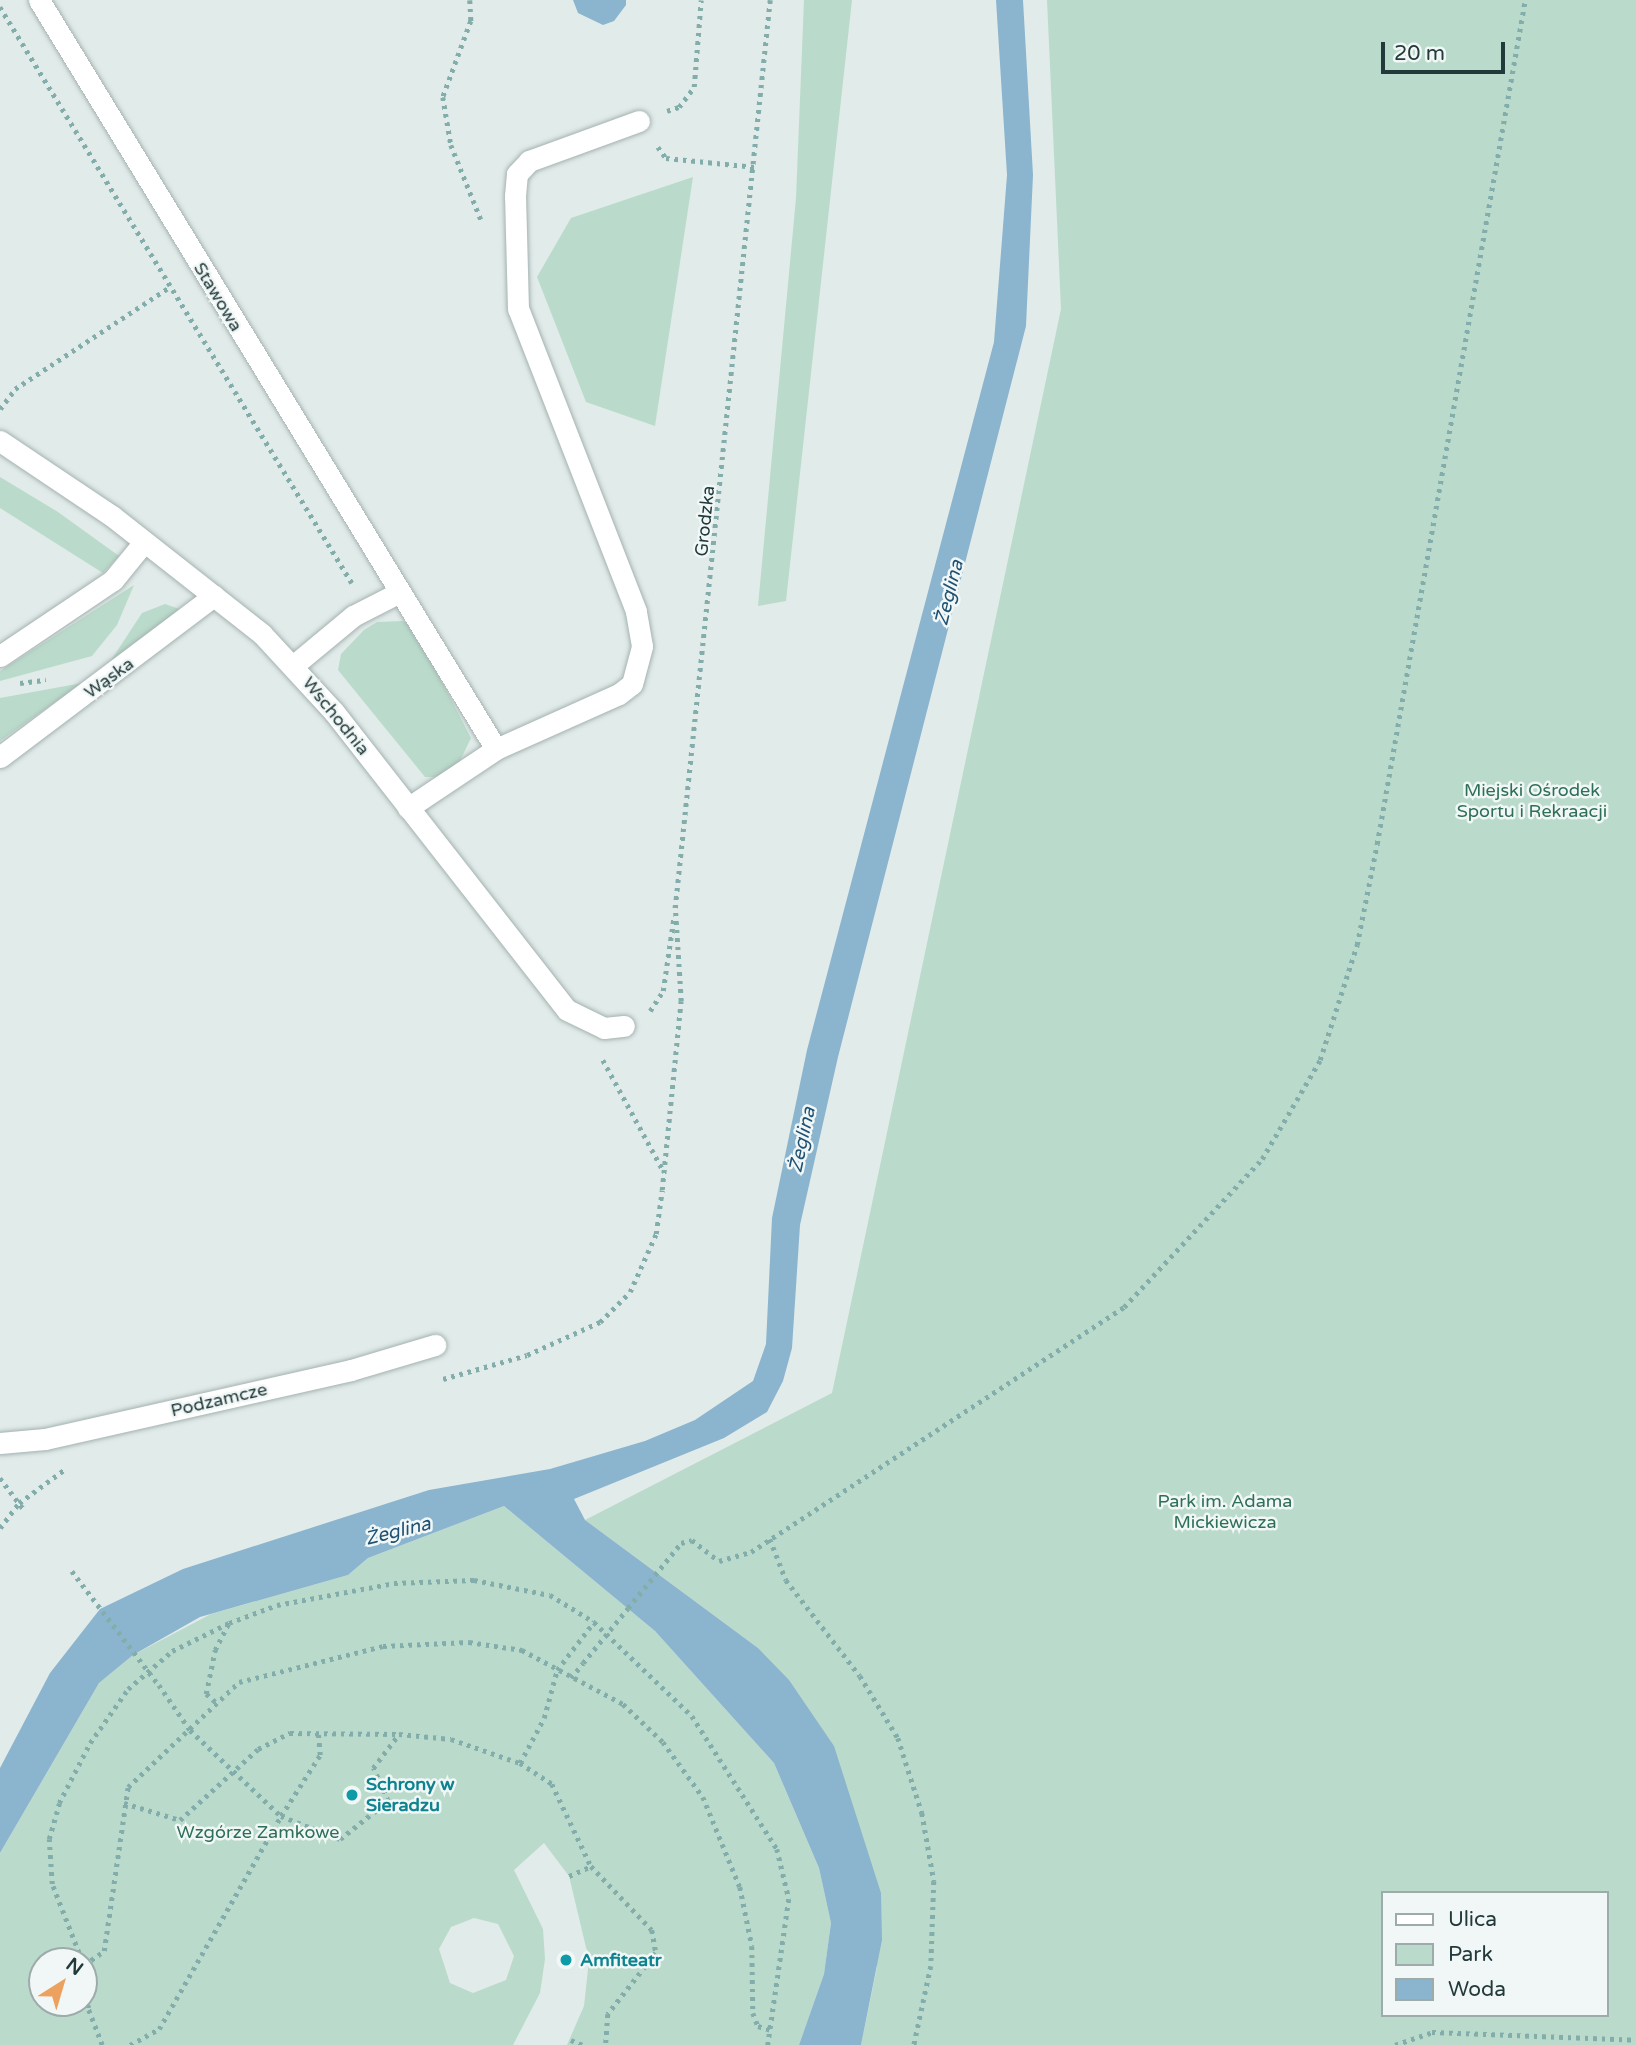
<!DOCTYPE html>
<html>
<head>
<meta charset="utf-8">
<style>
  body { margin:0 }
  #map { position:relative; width:1636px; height:2045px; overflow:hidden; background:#e1ebe9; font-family:"Varela Round",sans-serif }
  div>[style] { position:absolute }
  .green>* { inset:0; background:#badbcb }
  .water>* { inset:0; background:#8bb4ce }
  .path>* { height:4.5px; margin-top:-2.25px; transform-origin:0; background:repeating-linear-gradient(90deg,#82adaa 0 3.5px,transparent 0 8.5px) }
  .roads { filter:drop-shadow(0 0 2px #a4b2b1) drop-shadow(0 0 2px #a4b2b1) }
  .street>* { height:21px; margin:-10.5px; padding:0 10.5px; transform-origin:10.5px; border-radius:10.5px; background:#fff }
  .path-bridge>* { height:4.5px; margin-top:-2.25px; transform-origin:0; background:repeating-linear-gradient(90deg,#82adaa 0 3.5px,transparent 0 8.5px) }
  .dots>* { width:19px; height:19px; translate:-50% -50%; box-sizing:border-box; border:4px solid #f1f7f6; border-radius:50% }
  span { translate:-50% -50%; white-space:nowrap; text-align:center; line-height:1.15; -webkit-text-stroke:5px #f1f7f6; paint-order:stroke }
  .street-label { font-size:18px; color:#223a3a }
  .park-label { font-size:18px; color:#2e6f57 }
  .culture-label { font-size:18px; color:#0d838f; font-weight:700 }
  .left { translate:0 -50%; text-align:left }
  .water-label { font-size:19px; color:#1f5173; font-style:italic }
  .legend { position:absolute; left:1381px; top:1891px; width:228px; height:126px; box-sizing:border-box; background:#f1f7f6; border:2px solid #9eabab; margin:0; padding:9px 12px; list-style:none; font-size:21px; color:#223a3a }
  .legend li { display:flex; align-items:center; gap:14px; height:35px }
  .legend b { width:35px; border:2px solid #9eabab }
  .north { position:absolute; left:28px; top:1947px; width:70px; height:70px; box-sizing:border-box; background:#f1f7f6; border:2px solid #9eabab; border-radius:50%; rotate:37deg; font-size:19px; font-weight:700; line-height:28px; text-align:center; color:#223a3a }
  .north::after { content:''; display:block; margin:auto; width:24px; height:32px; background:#eca25e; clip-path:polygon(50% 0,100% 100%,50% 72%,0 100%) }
  .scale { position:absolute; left:1381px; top:42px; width:124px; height:32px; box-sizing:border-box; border:4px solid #223a3a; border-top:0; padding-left:9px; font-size:21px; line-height:24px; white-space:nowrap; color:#223a3a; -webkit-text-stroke:5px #f1f7f6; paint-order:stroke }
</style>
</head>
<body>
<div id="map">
  <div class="green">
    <div style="clip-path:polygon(804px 0,852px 0,786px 601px,758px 606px,796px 198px)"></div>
    <div style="clip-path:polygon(evenodd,1047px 0,1636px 0,1636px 2045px,861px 2045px,877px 1967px,758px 1648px,585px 1520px,832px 1393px,1061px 309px,1047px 0,1382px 1893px,1606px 1893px,1606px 2015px,1382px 2015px,1382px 1893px)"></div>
    <div style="clip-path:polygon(693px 177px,655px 426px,586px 402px,537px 277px,571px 218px)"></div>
    <div style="clip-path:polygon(0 477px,58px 512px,119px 556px,103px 573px,0 508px)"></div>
    <div style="clip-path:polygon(134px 585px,117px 625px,92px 656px,0 681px,0 671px)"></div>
    <div style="clip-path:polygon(165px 604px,185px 611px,108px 665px,142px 613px)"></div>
    <div style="clip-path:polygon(403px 621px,414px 628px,471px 738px,458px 765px,435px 777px,425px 777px,338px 670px,341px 654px,364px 630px,377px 622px)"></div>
    <div style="clip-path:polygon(82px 683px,0 741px,0 698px)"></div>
    <div style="clip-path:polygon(evenodd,504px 1506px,655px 1631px,774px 1763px,819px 1868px,831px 1923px,824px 1974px,799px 2045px,567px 2045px,584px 2006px,589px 1960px,569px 1876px,544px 1843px,514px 1870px,543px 1929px,545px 1959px,540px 1993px,513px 2045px,0 2045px,0 1853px,99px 1683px,133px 1655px,211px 1614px,348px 1575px,368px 1558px,504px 1506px,474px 1918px,498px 1924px,514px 1956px,506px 1980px,473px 1993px,450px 1983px,439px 1949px,451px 1927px,474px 1918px,504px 1506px,42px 1961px,84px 1961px,84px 2003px,42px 2003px,42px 1961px)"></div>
  </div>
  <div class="water">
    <div style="clip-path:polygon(573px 0,626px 0,626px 5px,614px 21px,603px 25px,578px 13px)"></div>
    <div style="clip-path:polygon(996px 0,1023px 0,1033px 175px,1026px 326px,838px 1057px,800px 1225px,792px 1348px,783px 1381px,767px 1412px,724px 1438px,574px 1499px,585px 1520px,758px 1648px,789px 1680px,834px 1746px,881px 1893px,882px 1940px,861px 2045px,799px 2045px,824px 1974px,831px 1923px,819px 1868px,774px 1763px,655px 1631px,504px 1506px,368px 1558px,348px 1575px,200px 1617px,133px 1655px,99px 1683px,0 1853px,0 1768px,50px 1673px,100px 1609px,183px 1569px,429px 1490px,550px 1469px,645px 1441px,695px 1420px,753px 1381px,766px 1344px,772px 1218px,807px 1050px,994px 342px,1007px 175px)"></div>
  </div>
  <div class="path">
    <div style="left:470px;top:0;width:21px;rotate:87deg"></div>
    <div style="left:471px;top:21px;width:81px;rotate:110.2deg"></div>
    <div style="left:443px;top:97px;width:49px;rotate:80.5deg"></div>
    <div style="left:451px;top:145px;width:83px;rotate:68.1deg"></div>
    <div style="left:0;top:7px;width:675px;rotate:58.57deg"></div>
    <div style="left:667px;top:111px;width:13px;rotate:-18deg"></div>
    <div style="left:679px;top:107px;width:25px;rotate:-53deg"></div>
    <div style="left:694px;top:87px;width:87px;rotate:-85.4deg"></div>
    <div style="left:658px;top:147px;width:14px;rotate:54deg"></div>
    <div style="left:666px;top:158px;width:90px;rotate:5.7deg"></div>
    <div style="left:0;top:409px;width:25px;rotate:-53deg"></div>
    <div style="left:15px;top:389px;width:187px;rotate:-33.4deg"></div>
    <div style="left:20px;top:683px;width:26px;rotate:-7deg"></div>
    <div style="left:675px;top:908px;width:913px;rotate:-84.03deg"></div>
    <div style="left:650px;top:1011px;width:24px;rotate:-57deg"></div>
    <div style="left:663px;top:991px;width:76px;rotate:-81.7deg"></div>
    <div style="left:603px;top:1060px;width:128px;rotate:61.4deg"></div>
    <div style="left:443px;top:1379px;width:87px;rotate:-15.9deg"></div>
    <div style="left:527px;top:1355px;width:80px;rotate:-24.3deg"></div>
    <div style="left:600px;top:1322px;width:42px;rotate:-45deg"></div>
    <div style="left:630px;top:1292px;width:64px;rotate:-65.9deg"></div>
    <div style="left:656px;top:1234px;width:44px;rotate:-82.2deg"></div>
    <div style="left:662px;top:1190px;width:190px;rotate:-84.3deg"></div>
    <div style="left:681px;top:1001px;width:96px;rotate:-93.6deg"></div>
    <div style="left:0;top:1478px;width:41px;rotate:52.9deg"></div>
    <div style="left:0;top:1528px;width:31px;rotate:-53deg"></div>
    <div style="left:19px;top:1503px;width:56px;rotate:-36.3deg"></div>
    <div style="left:770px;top:1539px;width:44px;rotate:68.7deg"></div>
    <div style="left:786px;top:1580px;width:121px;rotate:52.4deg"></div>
    <div style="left:860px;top:1676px;width:73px;rotate:58.5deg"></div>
    <div style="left:898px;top:1738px;width:79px;rotate:72.3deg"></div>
    <div style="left:922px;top:1813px;width:69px;rotate:80deg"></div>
    <div style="left:934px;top:1881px;width:85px;rotate:92deg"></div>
    <div style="left:931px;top:1966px;width:81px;rotate:102.1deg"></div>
    <div style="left:628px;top:1608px;width:84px;rotate:-50.8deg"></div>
    <div style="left:681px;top:1543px;width:11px;rotate:-15deg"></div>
    <div style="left:692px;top:1540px;width:34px;rotate:38deg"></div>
    <div style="left:719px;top:1561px;width:33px;rotate:-16deg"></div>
    <div style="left:751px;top:1552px;width:446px;rotate:-33.3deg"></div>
    <div style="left:1124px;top:1307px;width:202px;rotate:-47deg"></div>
    <div style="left:1262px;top:1159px;width:115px;rotate:-59.6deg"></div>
    <div style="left:1320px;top:1060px;width:121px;rotate:-72.2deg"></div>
    <div style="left:1357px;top:945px;width:103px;rotate:-78.8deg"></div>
    <div style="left:1377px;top:844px;width:857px;rotate:-80.05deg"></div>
    <div style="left:571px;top:1678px;width:19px;rotate:-51deg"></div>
    <div style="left:159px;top:1685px;width:55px;rotate:55.4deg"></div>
    <div style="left:190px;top:1730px;width:125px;rotate:43.4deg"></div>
    <div style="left:281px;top:1816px;width:72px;rotate:-57.4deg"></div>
    <div style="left:320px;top:1755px;width:25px;rotate:-95deg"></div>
    <div style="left:215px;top:1702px;width:12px;rotate:-138deg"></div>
    <div style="left:206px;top:1694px;width:45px;rotate:-78.4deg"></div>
    <div style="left:215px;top:1650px;width:30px;rotate:-63deg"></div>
    <div style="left:229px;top:1623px;width:51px;rotate:-20.6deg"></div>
    <div style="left:277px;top:1605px;width:119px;rotate:-10.6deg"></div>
    <div style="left:394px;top:1583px;width:80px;rotate:-2.1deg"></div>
    <div style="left:474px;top:1580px;width:77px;rotate:11.2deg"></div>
    <div style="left:550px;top:1595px;width:52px;rotate:31.5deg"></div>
    <div style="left:594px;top:1622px;width:136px;rotate:43.8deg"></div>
    <div style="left:692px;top:1716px;width:158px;rotate:57.4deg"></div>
    <div style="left:777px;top:1849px;width:51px;rotate:76.5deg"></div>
    <div style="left:789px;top:1899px;width:148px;rotate:98.2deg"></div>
    <div style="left:520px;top:1763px;width:51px;rotate:-61.9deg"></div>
    <div style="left:544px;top:1718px;width:50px;rotate:-74.8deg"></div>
    <div style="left:557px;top:1670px;width:61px;rotate:-52.4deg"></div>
    <div style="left:124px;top:1803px;width:59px;rotate:16.9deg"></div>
    <div style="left:180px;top:1820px;width:105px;rotate:-42.3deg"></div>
    <div style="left:258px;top:1749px;width:36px;rotate:-27deg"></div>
    <div style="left:290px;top:1733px;width:109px;rotate:0.5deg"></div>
    <div style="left:569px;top:1876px;width:24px;rotate:-24deg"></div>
    <div style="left:82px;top:1961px;width:83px;rotate:-111.3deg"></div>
    <div style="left:52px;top:1884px;width:45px;rotate:-93.8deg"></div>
    <div style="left:49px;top:1839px;width:37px;rotate:-74deg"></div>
    <div style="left:59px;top:1803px;width:68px;rotate:-62.7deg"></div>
    <div style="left:90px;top:1743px;width:66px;rotate:-54.9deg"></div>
    <div style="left:128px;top:1689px;width:58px;rotate:-40.8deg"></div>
    <div style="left:172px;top:1651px;width:64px;rotate:-26.2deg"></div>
    <div style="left:571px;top:2040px;width:13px;rotate:23deg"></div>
    <div style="left:102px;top:2045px;width:40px;rotate:-111deg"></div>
    <div style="left:88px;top:2008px;width:43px;rotate:-95.3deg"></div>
    <div style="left:84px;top:1965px;width:24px;rotate:-35deg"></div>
    <div style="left:104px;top:1951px;width:166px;rotate:-81.7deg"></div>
    <div style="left:128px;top:1787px;width:153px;rotate:-43.4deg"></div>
    <div style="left:239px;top:1682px;width:148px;rotate:-14deg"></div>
    <div style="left:383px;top:1646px;width:86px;rotate:-2.7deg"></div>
    <div style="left:469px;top:1642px;width:54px;rotate:8.6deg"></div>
    <div style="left:522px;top:1650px;width:115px;rotate:28.1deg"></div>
    <div style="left:623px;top:1704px;width:55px;rotate:43.5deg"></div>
    <div style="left:663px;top:1742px;width:68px;rotate:54deg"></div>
    <div style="left:703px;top:1797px;width:97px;rotate:67.7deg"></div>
    <div style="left:740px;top:1887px;width:60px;rotate:78.5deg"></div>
    <div style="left:752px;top:1946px;width:67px;rotate:89.1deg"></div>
    <div style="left:753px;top:2013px;width:14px;rotate:69deg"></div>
    <div style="left:758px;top:2026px;width:14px;rotate:17deg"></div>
    <div style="left:130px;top:2045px;width:33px;rotate:-29deg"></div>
    <div style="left:159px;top:2029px;width:245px;rotate:-60.2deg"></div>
    <div style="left:281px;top:1816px;width:63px;rotate:21.3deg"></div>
    <div style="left:340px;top:1839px;width:61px;rotate:-38.4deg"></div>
    <div style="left:388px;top:1801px;width:36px;rotate:-114deg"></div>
    <div style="left:373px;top:1768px;width:43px;rotate:-52.6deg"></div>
    <div style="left:399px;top:1734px;width:52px;rotate:5.5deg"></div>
    <div style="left:451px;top:1739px;width:73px;rotate:19.2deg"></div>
    <div style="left:520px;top:1763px;width:38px;rotate:33deg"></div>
    <div style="left:552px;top:1784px;width:91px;rotate:64.6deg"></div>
    <div style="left:591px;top:1866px;width:88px;rotate:46.4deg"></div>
    <div style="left:652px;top:1930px;width:23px;rotate:80deg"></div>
    <div style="left:656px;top:1953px;width:78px;rotate:128.2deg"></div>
    <div style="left:608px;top:2014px;width:31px;rotate:94deg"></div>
    <div style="left:1395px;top:2045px;width:39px;rotate:-19deg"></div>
    <div style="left:1432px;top:2032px;width:204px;rotate:2.2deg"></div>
  </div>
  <div class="roads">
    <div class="street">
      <div style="left:39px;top:0;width:877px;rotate:58.61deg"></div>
      <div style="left:496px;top:749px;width:106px;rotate:146.2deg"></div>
      <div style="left:0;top:441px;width:135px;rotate:33.8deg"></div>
      <div style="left:112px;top:516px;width:191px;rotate:38.2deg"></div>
      <div style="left:262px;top:634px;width:106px;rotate:47.3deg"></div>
      <div style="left:334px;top:712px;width:378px;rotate:52deg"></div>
      <div style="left:567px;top:1010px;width:41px;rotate:25.9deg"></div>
      <div style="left:604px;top:1028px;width:20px;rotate:-6deg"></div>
      <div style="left:0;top:656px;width:136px;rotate:-33.9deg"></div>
      <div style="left:113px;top:580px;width:49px;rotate:-50.8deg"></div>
      <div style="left:294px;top:665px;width:77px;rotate:-39.7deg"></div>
      <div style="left:353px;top:616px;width:51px;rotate:-27.1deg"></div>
      <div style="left:496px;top:749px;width:135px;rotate:-24.1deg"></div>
      <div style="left:619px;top:694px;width:16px;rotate:-38deg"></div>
      <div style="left:632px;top:684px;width:39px;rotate:-75deg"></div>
      <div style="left:642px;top:646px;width:36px;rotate:-100deg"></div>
      <div style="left:636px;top:611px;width:324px;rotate:-111.3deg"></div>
      <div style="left:518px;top:309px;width:113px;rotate:-91.5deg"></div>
      <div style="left:515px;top:196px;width:22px;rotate:-85deg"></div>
      <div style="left:517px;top:174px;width:18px;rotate:-47deg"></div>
      <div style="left:529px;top:161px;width:117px;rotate:-20deg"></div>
      <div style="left:0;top:757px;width:268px;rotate:-37deg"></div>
      <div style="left:0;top:1443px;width:45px;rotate:-5.1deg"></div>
      <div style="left:45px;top:1439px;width:314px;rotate:-12.7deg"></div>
      <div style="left:351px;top:1370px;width:88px;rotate:-16.6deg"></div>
    </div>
  </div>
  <div class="path-bridge">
    <div style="left:72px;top:1571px;width:143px;rotate:52.7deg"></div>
    <div style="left:583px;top:1663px;width:71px;rotate:-50.7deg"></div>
  </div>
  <div class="dots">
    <div style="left:352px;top:1795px;background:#0f9aa8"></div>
    <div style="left:566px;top:1960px;background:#0f9aa8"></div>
  </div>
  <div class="street-label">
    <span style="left:218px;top:297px;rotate:59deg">Stawowa</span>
    <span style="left:705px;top:521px;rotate:-84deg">Grodzka</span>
    <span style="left:109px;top:678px;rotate:-36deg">Wąska</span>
    <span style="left:336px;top:716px;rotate:51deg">Wschodnia</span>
    <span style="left:219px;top:1400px;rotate:-13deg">Podzamcze</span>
  </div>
  <div class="park-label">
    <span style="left:1532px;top:801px">Miejski Ośrodek<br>Sportu i Rekraacji</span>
    <span style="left:1225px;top:1512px">Park im. Adama<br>Mickiewicza</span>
    <span style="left:258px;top:1832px">Wzgórze Zamkowe</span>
  </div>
  <div class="culture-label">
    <span class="left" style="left:366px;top:1795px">Schrony w<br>Sieradzu</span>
    <span class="left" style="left:580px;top:1960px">Amfiteatr</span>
  </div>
  <div class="water-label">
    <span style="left:950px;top:593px;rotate:-76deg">Żeglina</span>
    <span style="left:803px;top:1140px;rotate:-78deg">Żeglina</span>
    <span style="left:398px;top:1532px;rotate:-14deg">Żeglina</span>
  </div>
  <ul class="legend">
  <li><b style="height:9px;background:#fff"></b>Ulica</li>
  <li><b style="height:19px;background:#badbcb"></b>Park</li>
  <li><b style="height:19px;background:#8bb4ce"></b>Woda</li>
  </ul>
  <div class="north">N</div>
  <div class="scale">20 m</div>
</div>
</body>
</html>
